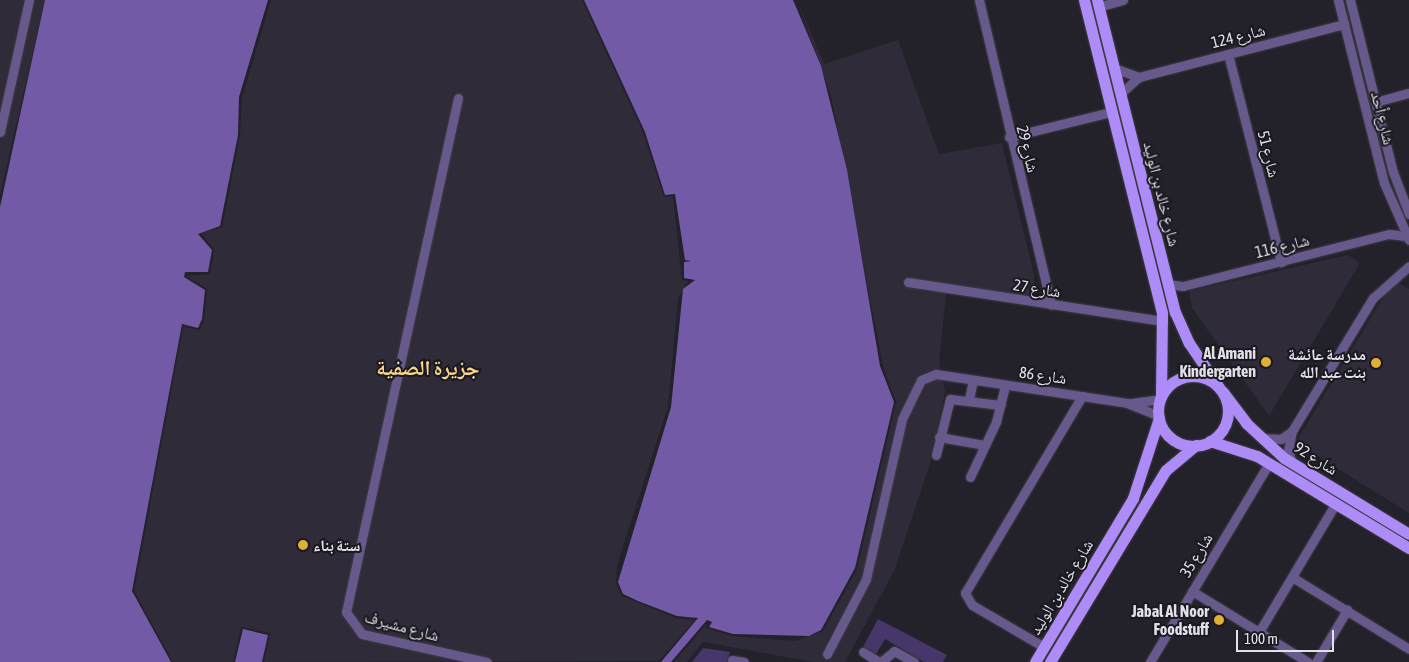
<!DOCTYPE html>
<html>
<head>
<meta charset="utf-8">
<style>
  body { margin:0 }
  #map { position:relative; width:1409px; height:662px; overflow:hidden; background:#23212a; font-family:"Asap Condensed","Noto Naskh Arabic",sans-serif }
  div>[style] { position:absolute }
  .built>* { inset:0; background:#2f2b39 }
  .green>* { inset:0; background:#463669 }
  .water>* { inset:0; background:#735aa7 }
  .roads { filter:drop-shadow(0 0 1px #3e3c44) drop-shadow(0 0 1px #3e3c44) }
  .minor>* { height:9px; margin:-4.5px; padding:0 4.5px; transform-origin:4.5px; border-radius:4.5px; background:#68598c }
  .major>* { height:11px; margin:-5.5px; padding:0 5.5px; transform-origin:5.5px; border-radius:5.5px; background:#ae8cf7 }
  .major>.ring { margin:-5.5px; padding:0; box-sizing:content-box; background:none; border:11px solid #ae8cf7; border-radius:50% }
  .dots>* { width:14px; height:14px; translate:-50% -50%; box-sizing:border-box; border:2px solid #1a1820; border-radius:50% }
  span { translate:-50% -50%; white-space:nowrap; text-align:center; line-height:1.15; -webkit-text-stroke:4px #1a1820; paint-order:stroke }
  .street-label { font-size:16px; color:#e3e1e7 }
  .poi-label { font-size:16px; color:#e3e1e7; font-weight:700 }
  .right { translate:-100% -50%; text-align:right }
  .left { translate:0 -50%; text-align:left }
  .district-label { font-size:21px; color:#f7d68c; font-weight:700 }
  .scale { position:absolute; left:1236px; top:630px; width:98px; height:22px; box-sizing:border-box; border:2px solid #e3e1e7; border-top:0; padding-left:6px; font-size:15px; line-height:18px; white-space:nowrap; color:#e3e1e7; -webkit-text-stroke:4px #1a1820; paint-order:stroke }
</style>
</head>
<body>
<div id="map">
  <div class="built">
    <div style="clip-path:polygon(0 0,45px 0,0 196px)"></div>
    <div style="clip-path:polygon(271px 0,582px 0,643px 132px,664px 197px,673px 196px,682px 280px,688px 281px,678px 298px,668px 407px,617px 565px,616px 582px,622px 596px,676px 618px,695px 620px,659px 661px,264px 662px,270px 633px,241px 627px,233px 662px,173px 662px,134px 591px,183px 327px,200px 330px,204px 320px,207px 289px,186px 276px,210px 274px,214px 250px,201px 233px,222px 227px,240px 135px,242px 98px)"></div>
    <div style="clip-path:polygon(797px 0,824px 64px,898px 40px,939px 154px,1002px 143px,1034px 275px,1033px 301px,965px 288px,946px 295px,939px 363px,945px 392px,933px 455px,895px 569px,845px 662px,813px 662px,703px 642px,687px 662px,674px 662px,708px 622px,706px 628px,733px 636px,796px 641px,823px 631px,857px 569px,896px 402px,883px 366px,831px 96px)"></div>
    <div style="clip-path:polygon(1348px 255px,1360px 263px,1269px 416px,1192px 308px,1189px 291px)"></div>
    <div style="clip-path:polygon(1399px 283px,1409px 289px,1409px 513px,1300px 445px,1299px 437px,1391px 284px)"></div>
  </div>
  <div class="green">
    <div style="clip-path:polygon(878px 619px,947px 655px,943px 662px,924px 662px,885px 639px,876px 654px,863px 647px)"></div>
    <div style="clip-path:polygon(703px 648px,730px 652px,727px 662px,692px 662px)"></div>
  </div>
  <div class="water">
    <div style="clip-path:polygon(45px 0,268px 0,239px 97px,238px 135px,220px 226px,198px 234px,212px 250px,208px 272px,185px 272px,184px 277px,205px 290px,202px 319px,198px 328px,182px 324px,132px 591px,171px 662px,0 662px,0 207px)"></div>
    <div style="clip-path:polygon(584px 0,793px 0,821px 66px,847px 170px,880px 366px,894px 402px,855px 568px,821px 630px,809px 636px,733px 634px,709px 627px,712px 622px,707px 620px,671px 662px,661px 662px,698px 618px,677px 616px,638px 601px,623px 594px,618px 582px,671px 407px,683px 289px,695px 280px,684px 278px,684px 262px,691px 261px,685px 260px,675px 194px,665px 195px,645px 132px)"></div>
    <div style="clip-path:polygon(243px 629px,268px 635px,262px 662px,235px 662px)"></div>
  </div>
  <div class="roads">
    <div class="minor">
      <div style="left:979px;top:0;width:313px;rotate:76.7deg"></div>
      <div style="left:1338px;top:0;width:189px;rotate:75.9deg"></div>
      <div style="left:1384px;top:183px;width:62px;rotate:66.3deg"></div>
      <div style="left:1350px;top:0;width:177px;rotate:76deg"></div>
      <div style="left:1393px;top:172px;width:45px;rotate:69.1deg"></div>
      <div style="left:1098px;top:7px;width:26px;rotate:-16deg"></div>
      <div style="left:1228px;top:54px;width:215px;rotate:75.7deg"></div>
      <div style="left:1114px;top:68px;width:27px;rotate:20deg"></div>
      <div style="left:1120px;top:94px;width:25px;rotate:-42deg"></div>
      <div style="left:1139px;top:77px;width:212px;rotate:-14.5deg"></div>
      <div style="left:458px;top:98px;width:526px;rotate:102.29deg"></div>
      <div style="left:346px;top:612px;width:27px;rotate:54deg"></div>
      <div style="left:362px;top:634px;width:128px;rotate:12.6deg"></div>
      <div style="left:1375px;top:102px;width:35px;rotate:-15deg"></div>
      <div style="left:0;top:132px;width:135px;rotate:-77.6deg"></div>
      <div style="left:1009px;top:137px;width:105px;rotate:-13.8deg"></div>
      <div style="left:908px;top:282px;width:258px;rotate:8.7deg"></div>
      <div style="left:1168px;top:284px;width:15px;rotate:8deg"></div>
      <div style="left:1183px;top:286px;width:212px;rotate:-14.2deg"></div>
      <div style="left:1389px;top:234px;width:17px;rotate:7deg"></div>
      <div style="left:969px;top:399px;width:19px;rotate:-78deg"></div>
      <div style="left:1132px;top:403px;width:28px;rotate:-8deg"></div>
      <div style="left:939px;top:437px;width:47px;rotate:9.9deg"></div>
      <div style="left:1262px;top:438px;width:19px;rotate:3deg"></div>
      <div style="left:1281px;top:439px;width:14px;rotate:-36deg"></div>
      <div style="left:936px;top:455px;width:58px;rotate:-76deg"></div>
      <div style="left:950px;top:399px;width:51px;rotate:6.7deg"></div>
      <div style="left:1292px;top:463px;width:13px;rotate:-108deg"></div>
      <div style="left:1288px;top:451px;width:20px;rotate:-79deg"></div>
      <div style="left:1292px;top:431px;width:156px;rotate:-58.7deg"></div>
      <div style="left:1373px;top:298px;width:48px;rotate:-41.6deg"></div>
      <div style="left:970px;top:477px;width:61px;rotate:-64.7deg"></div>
      <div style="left:996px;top:422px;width:38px;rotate:-76deg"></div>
      <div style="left:1292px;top:577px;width:137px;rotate:31.6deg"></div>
      <div style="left:1192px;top:591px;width:136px;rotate:31.5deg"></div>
      <div style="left:1259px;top:632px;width:150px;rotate:-59.2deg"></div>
      <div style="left:1044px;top:647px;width:83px;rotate:-149.7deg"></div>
      <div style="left:972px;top:605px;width:14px;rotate:-120deg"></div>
      <div style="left:965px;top:593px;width:229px;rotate:-59.3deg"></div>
      <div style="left:863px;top:652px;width:19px;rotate:32deg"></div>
      <div style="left:827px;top:654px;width:85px;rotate:-62.5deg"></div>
      <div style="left:866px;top:579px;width:164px;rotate:-77.3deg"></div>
      <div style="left:902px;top:419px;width:43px;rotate:-64deg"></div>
      <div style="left:921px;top:380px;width:16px;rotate:-22deg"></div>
      <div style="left:936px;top:374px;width:193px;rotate:8.6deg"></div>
      <div style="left:1127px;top:403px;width:35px;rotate:22deg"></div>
      <div style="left:732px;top:660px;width:12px;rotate:9deg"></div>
      <div style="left:881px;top:662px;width:17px;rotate:-40deg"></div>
      <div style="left:894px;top:651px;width:23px;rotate:29deg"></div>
      <div style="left:1150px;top:662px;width:232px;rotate:-59.1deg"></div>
      <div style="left:1316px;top:662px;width:61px;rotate:-59.2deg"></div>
    </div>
    <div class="major">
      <div style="left:1084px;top:0;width:323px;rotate:76deg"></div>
      <div style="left:1162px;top:313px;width:84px;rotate:90.7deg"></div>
      <div style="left:1097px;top:0;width:322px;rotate:76deg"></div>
      <div style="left:1175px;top:312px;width:34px;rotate:66deg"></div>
      <div style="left:1189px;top:343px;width:52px;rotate:56deg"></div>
      <div class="ring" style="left:1158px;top:376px;width:59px;height:59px"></div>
      <div style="left:1223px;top:392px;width:39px;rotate:53deg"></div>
      <div style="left:1246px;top:423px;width:52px;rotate:42.6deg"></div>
      <div style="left:1284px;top:458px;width:146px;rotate:31.3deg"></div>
      <div style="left:1210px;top:441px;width:49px;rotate:17.7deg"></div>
      <div style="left:1257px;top:456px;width:178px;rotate:31.2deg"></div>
      <div style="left:1035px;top:662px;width:191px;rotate:-59.1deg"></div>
      <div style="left:1133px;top:498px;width:84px;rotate:-72deg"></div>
      <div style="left:1050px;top:662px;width:224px;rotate:-58.9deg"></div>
      <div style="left:1166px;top:470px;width:39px;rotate:-40deg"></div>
    </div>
  </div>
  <div class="dots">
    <div style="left:1266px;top:362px;background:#dfb034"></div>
    <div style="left:1376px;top:363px;background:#dfb034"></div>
    <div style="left:303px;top:545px;background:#dfb034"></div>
    <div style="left:1219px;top:620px;background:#dfb034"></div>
  </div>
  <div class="street-label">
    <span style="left:1238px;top:36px;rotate:-14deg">شارع 124</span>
    <span style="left:1383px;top:118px;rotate:76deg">شارع أحد</span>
    <span style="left:1028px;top:149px;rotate:76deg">شارع 29</span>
    <span style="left:1269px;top:154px;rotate:76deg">شارع 51</span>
    <span style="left:1162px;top:194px;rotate:76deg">شارع خالد بن الوليد</span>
    <span style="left:1282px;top:246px;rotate:-14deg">شارع 116</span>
    <span style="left:1037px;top:288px;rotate:9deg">شارع 27</span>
    <span style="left:1043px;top:375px;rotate:8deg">شارع 86</span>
    <span style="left:1316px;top:458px;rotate:32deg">شارع 92</span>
    <span style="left:1196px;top:555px;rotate:-59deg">شارع 35</span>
    <span style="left:1061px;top:587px;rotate:-59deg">شارع خالد بن الوليد</span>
    <span style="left:402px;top:626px;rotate:15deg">شارع مشيرف</span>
  </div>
  <div class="poi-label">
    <span class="right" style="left:1256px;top:362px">Al Amani<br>Kindergarten</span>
    <span class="right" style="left:1366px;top:363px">مدرسة عائشة<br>بنت عبد الله</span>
    <span class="left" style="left:313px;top:545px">ستة بناء</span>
    <span class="right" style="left:1209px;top:620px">Jabal Al Noor<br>Foodstuff</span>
  </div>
  <div class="district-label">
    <span style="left:428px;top:367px">جزيرة الصفية</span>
  </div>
  <div class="scale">100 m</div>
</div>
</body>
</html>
